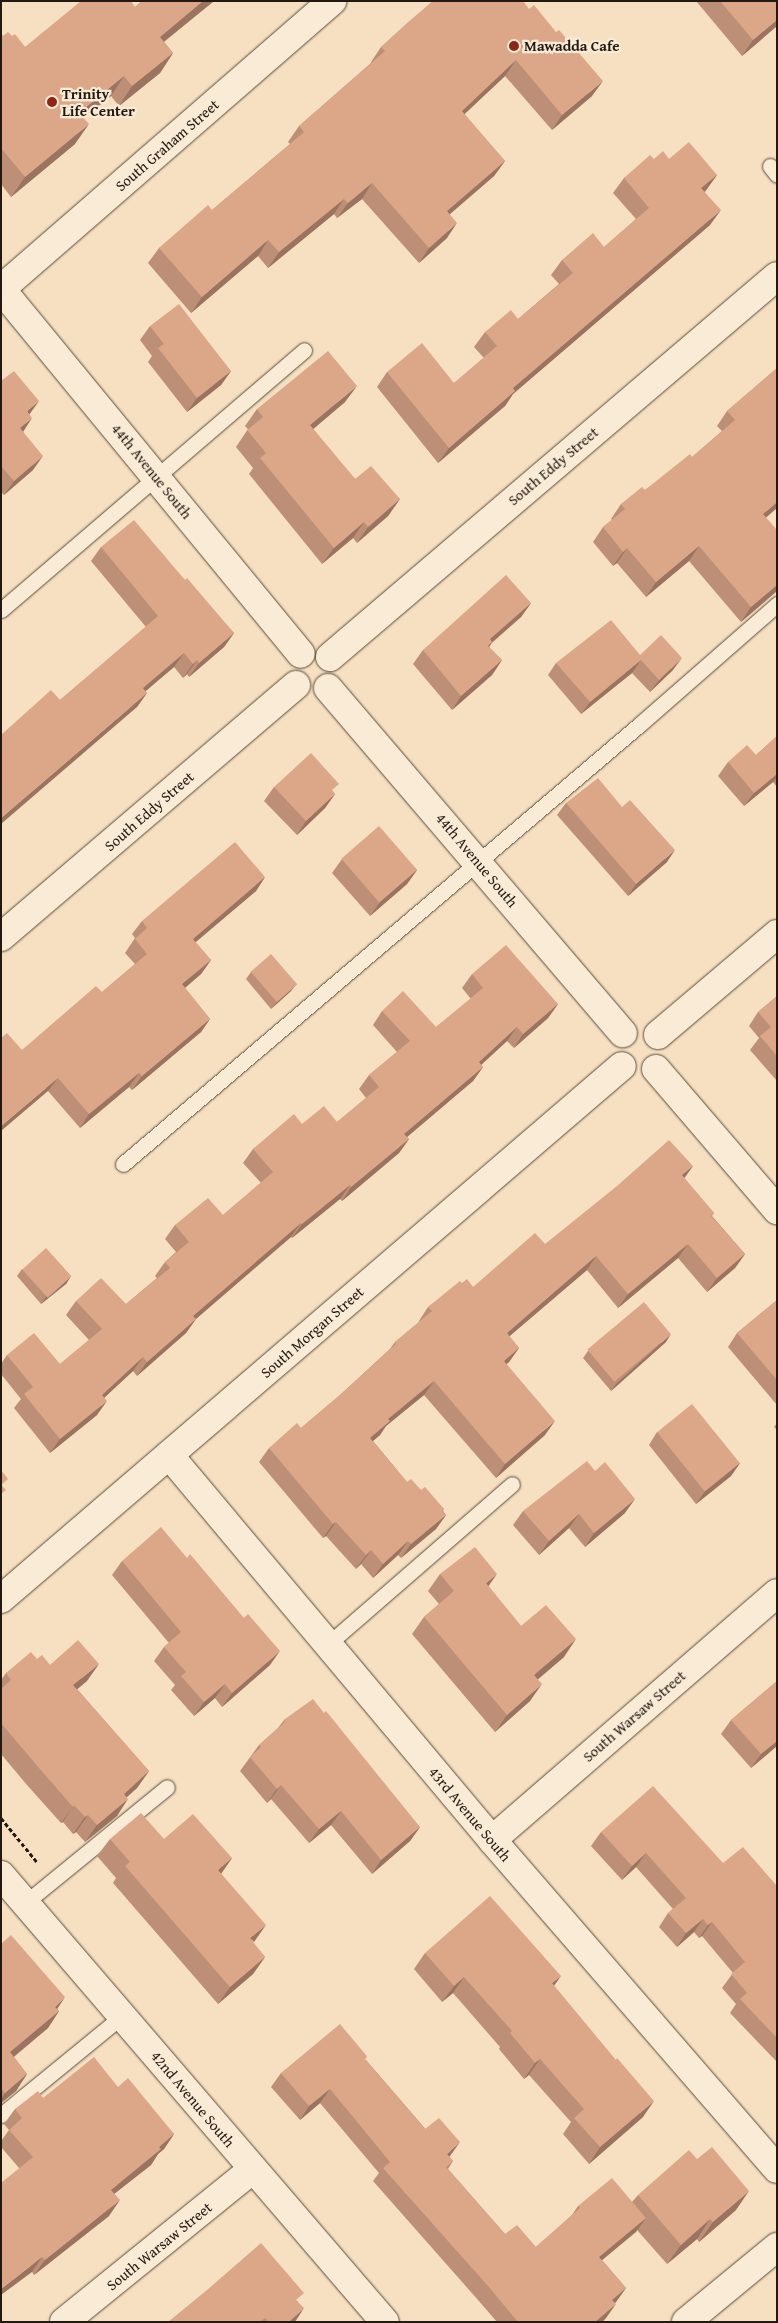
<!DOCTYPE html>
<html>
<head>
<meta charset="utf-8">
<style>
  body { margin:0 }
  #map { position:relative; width:778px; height:2323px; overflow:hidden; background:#f7e0c1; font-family:"Gentium Book Plus",serif }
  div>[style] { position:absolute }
  .path>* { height:3px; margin-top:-1.5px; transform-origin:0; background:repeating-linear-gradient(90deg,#231910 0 4px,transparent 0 6.5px) }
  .roads { filter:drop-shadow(0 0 1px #584b3c) drop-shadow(0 0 1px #584b3c) }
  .service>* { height:15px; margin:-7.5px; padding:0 7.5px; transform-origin:7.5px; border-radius:7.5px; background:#faebd7 }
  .minor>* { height:28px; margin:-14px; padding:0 14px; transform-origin:14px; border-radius:14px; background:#faebd7 }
  .tertiary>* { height:28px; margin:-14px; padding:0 14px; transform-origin:14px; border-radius:14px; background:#faebd7 }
  .wall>* { inset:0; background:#bd8f76 }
  .shaded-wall>* { inset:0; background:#9a7460 }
  .building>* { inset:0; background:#dca689; transform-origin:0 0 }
  .dots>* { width:14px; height:14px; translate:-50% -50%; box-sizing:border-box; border:2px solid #faebd7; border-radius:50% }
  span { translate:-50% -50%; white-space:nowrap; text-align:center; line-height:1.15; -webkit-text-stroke:4.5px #faebd7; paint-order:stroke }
  .poi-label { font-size:15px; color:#231910; font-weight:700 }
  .left { translate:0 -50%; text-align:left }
  .street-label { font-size:15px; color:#231910 }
  .frame { position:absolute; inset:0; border:2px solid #231910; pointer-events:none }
</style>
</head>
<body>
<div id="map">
  <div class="path">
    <div style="left:1px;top:1818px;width:57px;rotate:50.7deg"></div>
  </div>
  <div class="roads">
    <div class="service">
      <div style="left:770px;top:166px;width:11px;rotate:52deg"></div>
      <div style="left:1px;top:610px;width:399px;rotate:-40.6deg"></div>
      <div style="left:123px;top:1164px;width:677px;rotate:-40.39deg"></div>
      <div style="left:639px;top:725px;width:184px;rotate:-41.2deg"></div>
      <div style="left:327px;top:1645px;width:245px;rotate:-41deg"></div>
      <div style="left:25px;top:1903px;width:183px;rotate:-39.2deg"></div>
      <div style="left:1px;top:2115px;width:156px;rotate:-39.3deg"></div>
    </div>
    <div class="minor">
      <div style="left:1px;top:289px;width:472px;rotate:50.6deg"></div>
      <div style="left:330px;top:657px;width:587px;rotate:-40.44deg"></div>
      <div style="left:328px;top:688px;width:454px;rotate:49.5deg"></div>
      <div style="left:1px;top:937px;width:388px;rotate:-40.5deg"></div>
      <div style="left:658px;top:1035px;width:156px;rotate:-40.3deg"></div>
      <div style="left:656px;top:1069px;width:186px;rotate:49.4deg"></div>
      <div style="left:169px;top:1455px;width:503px;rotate:50deg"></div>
      <div style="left:492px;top:1840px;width:435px;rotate:49.1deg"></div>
      <div style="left:1px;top:1599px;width:818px;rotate:-40.64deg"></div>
      <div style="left:492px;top:1840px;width:377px;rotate:-40.9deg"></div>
      <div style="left:1px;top:1875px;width:589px;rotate:49.34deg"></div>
      <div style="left:64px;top:2322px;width:243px;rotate:-39deg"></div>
      <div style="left:686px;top:2322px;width:118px;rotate:-39.5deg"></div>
    </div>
    <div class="tertiary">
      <div style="left:1px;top:289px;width:439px;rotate:-41deg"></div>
    </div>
  </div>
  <div class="wall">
    <div style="clip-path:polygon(142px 1px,214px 1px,164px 42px,173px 53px,160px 73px,119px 106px,111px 96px,83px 118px,75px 144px,11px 197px,1px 184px,1px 34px,3px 36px,12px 36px,25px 47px,135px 7px)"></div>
    <div style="clip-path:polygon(433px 1px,592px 96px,552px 130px,505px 76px,464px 114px,505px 161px,494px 176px,450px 214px,447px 238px,419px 263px,362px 199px,337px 218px,334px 214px,268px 268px,258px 256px,191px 313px,148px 263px,159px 248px,212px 210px,290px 144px,288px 142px,299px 126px,371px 63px,371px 62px,381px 47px)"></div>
    <div style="clip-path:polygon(696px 1px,777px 1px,777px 26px,742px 56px)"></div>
    <div style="clip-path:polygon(654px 159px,669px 159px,717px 175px,705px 192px,710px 225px,513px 394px,505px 406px,438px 463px,377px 387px,387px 372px,454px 383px,484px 358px,474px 347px,485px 332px,518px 319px,559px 284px,551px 275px,562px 260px,604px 247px,636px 219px,613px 193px,624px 178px)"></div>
    <div style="clip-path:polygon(150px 326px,231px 371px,221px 385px,187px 412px,148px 362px,152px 356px,140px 340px)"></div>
    <div style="clip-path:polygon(777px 368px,766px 518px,777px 591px,741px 622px,689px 561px,646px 597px,617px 563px,613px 566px,593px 542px,603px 527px,612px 520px,611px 519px,621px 504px,645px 490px,692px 457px,722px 431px,717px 426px,727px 411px)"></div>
    <div style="clip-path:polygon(1px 381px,29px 414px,23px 431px,33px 470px,4px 495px,1px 492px)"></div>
    <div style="clip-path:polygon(345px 402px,313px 429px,355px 479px,400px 499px,388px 516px,357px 543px,353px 538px,322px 564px,249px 474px,253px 468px,236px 447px,248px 429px,245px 426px,257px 409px)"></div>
    <div style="clip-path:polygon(101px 547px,185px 580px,234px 633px,224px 647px,189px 677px,187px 674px,183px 678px,174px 667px,145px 691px,147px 693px,137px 707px,60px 700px,146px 627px,91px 561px)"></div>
    <div style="clip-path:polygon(531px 603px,521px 617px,492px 643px,489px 647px,502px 660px,492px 675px,452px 710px,413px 664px,423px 650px)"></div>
    <div style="clip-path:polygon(640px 655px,673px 670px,650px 692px,632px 673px,581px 714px,548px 675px,556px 663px)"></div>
    <div style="clip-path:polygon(777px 736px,777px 787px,773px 782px,744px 806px,718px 776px,728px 762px,756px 755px)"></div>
    <div style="clip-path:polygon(274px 787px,333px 792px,335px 794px,325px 808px,297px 835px,264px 801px)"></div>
    <div style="clip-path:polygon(566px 803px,622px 807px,667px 862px,628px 896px,557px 815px)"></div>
    <div style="clip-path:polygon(342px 859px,417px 870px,407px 884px,370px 916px,332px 873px)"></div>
    <div style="clip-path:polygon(265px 877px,256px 891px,195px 942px,211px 960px,201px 974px,185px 988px,210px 1019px,201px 1032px,132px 1090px,129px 1087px,80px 1128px,48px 1091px,22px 1050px,102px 992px,135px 964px,125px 953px,135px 938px,132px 934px,142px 921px)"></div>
    <div style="clip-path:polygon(251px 972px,291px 991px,271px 1009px,246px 979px)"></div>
    <div style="clip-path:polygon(472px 974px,558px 1004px,548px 1018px,514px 1048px,507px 1041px,481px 1065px,483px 1067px,473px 1081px,407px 1137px,409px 1139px,399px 1153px,342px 1201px,340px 1199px,292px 1238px,291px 1237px,196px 1319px,186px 1333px,137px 1376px,133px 1371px,104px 1398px,97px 1415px,50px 1453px,14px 1408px,21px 1399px,1px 1374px,1px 1364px,7px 1355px,60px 1364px,89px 1340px,66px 1315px,76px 1301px,126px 1304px,157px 1278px,155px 1276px,165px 1262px,176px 1252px,165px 1239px,175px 1225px,223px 1215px,261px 1183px,243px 1163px,253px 1149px,302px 1124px,337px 1122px,366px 1098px,359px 1089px,369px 1075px,397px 1052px,373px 1025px,382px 1011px,436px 1027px,471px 999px,462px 988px)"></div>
    <div style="clip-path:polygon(777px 996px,777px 1081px,750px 1050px,759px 1038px,749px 1026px,758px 1012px)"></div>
    <div style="clip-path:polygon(693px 1166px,684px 1178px,714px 1213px,712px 1216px,745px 1254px,735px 1268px,707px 1292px,678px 1258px,618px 1308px,587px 1270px,509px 1336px,519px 1348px,509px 1362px,506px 1364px,545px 1435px,496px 1478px,424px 1395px,386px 1426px,380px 1435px,373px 1441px,407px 1482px,421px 1490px,444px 1509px,443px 1511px,446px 1515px,436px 1529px,401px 1558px,398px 1555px,373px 1578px,361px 1564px,356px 1569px,326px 1536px,323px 1538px,259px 1462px,269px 1448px,301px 1428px,340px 1395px,390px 1349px,395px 1342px,419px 1322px,419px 1321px,428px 1307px,462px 1283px,473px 1287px,545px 1244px)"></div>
    <div style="clip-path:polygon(22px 1269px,71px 1276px,66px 1284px,41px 1304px,17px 1276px)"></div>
    <div style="clip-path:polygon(777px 1300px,777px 1405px,728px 1347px,737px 1333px)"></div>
    <div style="clip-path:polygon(666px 1342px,611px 1391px,583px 1358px,588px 1351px)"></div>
    <div style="clip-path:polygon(777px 1423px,777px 1430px,774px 1427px)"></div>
    <div style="clip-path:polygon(657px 1432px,740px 1463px,731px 1476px,696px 1504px,649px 1445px)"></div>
    <div style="clip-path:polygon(523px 1511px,625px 1513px,585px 1547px,569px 1528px,539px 1555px,513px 1525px)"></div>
    <div style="clip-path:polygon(122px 1561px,270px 1665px,222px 1707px,215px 1698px,194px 1716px,171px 1690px,175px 1685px,154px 1661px,164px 1647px,169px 1643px,112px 1575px)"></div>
    <div style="clip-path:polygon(440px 1574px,488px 1586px,521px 1626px,564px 1657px,538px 1679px,530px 1701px,495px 1732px,412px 1634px,424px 1617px,439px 1604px,428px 1591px)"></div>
    <div style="clip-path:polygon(37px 1659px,87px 1681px,77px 1689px,149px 1771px,137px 1788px,127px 1797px,117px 1816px,85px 1842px,76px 1832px,73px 1834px,63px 1822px,61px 1823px,27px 1785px,1px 1754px,1px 1680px,6px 1673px)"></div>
    <div style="clip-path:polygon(777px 1681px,777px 1746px,751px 1768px,721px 1734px,731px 1720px)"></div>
    <div style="clip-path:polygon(285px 1719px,420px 1827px,410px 1841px,372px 1874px,331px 1825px,309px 1843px,271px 1799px,267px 1803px,240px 1771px,259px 1745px,278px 1728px)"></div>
    <div style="clip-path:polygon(601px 1832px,723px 1863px,777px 1886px,777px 2062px,730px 2013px,736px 2004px,722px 1988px,733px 1973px,702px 1936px,699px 1938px,694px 1932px,677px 1947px,659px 1927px,668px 1913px,673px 1909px,636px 1867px,622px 1880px,591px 1846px)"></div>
    <div style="clip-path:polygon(110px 1839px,164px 1839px,232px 1858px,221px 1874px,253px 1943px,265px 1957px,253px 1974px,218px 2004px,113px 1883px,116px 1878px,97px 1856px)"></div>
    <div style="clip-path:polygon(1px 1944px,59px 2011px,48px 2028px,14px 2057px,27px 2074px,16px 2091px,1px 2103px)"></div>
    <div style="clip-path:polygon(425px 1953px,554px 1986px,643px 2117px,589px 2164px,563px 2134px,571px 2122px,529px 2075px,524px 2079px,499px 2049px,500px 2047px,453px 1993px,442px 2002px,414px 1969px)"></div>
    <div style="clip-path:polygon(366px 2060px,453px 2161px,448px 2169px,505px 2234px,536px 2247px,572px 2215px,578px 2206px,632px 2202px,638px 2195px,736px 2210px,699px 2242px,697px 2239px,667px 2264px,637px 2230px,602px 2260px,626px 2288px,615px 2303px,606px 2318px,602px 2322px,497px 2322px,478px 2300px,373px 2181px,379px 2173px,320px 2103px,300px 2120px,271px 2087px,281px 2073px)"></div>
    <div style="clip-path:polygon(118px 2087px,174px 2134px,164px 2149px,158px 2154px,151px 2165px,114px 2194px,109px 2216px,34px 2275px,32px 2272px,19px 2168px,1px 2147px,1px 2141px,9px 2130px,4px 2124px,15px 2109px,43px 2098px)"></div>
    <div style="clip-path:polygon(298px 2301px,295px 2322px,168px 2322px)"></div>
  </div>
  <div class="shaded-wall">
    <div style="clip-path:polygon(203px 1px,214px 1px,146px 56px,160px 37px)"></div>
    <div style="clip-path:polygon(777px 20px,777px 26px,742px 56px,753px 40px)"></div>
    <div style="clip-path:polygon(173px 53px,160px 73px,119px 106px,132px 86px)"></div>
    <div style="clip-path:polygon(516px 60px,505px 76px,451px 127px,462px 111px)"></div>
    <div style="clip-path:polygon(124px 76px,111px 96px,66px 132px,79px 113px)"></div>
    <div style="clip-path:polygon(603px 81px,592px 96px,552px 130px,562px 115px)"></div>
    <div style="clip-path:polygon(89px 124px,75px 144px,11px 197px,25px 177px)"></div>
    <div style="clip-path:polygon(505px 161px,494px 176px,436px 226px,447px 211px)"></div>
    <div style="clip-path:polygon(717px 175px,706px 190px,691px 203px,701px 188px)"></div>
    <div style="clip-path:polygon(372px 183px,362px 199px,337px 218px,348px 203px)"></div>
    <div style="clip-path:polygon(344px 199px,334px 214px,268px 268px,279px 252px)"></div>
    <div style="clip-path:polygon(721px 210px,710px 225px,513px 394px,505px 406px,438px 463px,449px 448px,513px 388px)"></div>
    <div style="clip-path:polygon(457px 223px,447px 238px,419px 263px,429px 248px)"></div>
    <div style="clip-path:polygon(268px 240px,258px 256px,191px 313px,202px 297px)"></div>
    <div style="clip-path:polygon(231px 371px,221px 385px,187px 412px,197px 398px)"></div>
    <div style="clip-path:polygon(357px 386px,345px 402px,298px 442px,310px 425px)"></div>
    <div style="clip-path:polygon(39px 401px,29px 415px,27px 411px)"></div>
    <div style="clip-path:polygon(32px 418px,23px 432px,20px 428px)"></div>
    <div style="clip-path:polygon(43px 456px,33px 470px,4px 495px,14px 481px)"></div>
    <div style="clip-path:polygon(400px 499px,388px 516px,357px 543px,368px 527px)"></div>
    <div style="clip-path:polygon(777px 502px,777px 508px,753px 529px,763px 514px)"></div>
    <div style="clip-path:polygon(364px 522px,353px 538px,322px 564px,334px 548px)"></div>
    <div style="clip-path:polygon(699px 546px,689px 561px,646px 597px,656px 582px)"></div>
    <div style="clip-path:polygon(627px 548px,617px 563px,613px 566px,623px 552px)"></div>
    <div style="clip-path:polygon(777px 585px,777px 591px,741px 622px,751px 607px)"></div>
    <div style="clip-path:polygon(531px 603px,521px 617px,492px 642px,483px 657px,490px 639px)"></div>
    <div style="clip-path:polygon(234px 633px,224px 647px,189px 677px,199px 663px)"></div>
    <div style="clip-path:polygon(184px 653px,174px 667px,133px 702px,143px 688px)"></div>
    <div style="clip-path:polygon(682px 658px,673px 670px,650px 692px,659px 680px)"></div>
    <div style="clip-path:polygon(197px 660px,187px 674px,183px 678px,193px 664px)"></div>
    <div style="clip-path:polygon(502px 660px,492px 675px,452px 710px,461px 696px)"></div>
    <div style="clip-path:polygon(641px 660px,632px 673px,581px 714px,590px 702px)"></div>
    <div style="clip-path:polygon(147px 693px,137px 707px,1px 824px,1px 818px)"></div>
    <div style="clip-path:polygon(777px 774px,777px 777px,773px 782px,744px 806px,754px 793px)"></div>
    <div style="clip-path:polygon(335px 794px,325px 808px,297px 835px,306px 821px)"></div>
    <div style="clip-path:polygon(675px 850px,667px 862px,628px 896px,636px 884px)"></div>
    <div style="clip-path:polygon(417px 870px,407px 884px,370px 916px,380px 902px)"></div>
    <div style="clip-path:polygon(265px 877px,256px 891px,183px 953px,193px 939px)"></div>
    <div style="clip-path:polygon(211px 960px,201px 974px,173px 998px,182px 984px)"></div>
    <div style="clip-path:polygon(297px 984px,291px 991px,271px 1009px,277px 1002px)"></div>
    <div style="clip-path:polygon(558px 1004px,548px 1018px,514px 1048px,523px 1034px)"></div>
    <div style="clip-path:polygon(210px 1019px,201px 1032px,132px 1090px,142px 1076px)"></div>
    <div style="clip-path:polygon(517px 1027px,507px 1041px,469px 1076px,479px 1062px)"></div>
    <div style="clip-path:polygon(483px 1067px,473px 1081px,394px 1148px,404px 1134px)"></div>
    <div style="clip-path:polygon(139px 1073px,129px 1087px,80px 1128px,89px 1114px)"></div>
    <div style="clip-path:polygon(58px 1078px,48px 1091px,1px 1131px,1px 1126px)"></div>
    <div style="clip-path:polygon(409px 1139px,399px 1153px,342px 1201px,351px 1187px)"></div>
    <div style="clip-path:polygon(693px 1166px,683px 1180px,682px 1175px)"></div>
    <div style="clip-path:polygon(350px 1185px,340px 1199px,292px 1238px,302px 1224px)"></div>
    <div style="clip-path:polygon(301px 1223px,291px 1237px,183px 1330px,193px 1316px)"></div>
    <div style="clip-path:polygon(688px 1244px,678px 1258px,618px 1308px,628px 1294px)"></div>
    <div style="clip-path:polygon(745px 1254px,735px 1268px,707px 1292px,717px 1278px)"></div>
    <div style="clip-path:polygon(596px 1256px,587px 1270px,497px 1347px,507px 1333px)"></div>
    <div style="clip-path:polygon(71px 1276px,66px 1284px,41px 1304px,46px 1297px)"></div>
    <div style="clip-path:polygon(196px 1319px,186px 1333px,137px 1376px,147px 1362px)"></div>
    <div style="clip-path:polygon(671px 1334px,666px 1342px,611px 1391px,616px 1384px)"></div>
    <div style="clip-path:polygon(519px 1348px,509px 1362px,494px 1375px,504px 1361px)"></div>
    <div style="clip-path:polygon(143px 1357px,133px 1371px,92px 1409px,102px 1395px)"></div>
    <div style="clip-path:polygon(434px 1381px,424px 1395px,386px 1426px,380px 1435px,360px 1452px,370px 1438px,388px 1419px)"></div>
    <div style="clip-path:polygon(107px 1401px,97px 1415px,50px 1453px,60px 1439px)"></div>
    <div style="clip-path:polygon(555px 1421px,545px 1435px,496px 1478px,505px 1464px)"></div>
    <div style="clip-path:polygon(740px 1463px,731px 1476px,696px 1504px,705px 1491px)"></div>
    <div style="clip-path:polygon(635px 1499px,625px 1513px,585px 1547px,594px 1533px)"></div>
    <div style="clip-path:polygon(579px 1514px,569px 1528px,539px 1555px,549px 1541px)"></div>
    <div style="clip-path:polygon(446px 1515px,436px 1529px,401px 1558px,411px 1544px)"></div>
    <div style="clip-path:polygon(336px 1522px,326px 1536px,323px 1538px,333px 1524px)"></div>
    <div style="clip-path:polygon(408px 1541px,398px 1555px,373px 1578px,383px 1564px)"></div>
    <div style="clip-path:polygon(371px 1550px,361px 1564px,356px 1569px,366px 1555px)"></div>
    <div style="clip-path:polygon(497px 1574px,485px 1591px,486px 1583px)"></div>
    <div style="clip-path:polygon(576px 1639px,564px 1657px,522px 1693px,534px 1675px)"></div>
    <div style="clip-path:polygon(280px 1651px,270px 1665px,222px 1707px,232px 1693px)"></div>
    <div style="clip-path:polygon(99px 1664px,87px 1681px,62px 1702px,73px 1685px)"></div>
    <div style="clip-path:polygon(225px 1684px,215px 1698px,194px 1716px,204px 1702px)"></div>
    <div style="clip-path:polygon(542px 1684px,530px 1701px,495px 1732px,507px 1715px)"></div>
    <div style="clip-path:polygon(777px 1741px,777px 1746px,751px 1768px,761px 1754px)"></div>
    <div style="clip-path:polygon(149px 1771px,137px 1788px,112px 1810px,124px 1794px)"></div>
    <div style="clip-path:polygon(281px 1785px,271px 1799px,267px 1803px,277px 1789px)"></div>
    <div style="clip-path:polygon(128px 1799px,117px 1816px,85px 1842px,97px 1825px)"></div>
    <div style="clip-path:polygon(74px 1805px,63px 1822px,61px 1823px,73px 1807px)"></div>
    <div style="clip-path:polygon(341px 1811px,331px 1825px,309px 1843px,319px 1829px)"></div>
    <div style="clip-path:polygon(88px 1815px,76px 1832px,73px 1834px,85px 1817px)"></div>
    <div style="clip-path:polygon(420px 1827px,410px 1841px,372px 1874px,381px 1860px)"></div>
    <div style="clip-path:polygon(646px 1853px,636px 1867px,622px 1880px,632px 1866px)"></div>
    <div style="clip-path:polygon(232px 1858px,220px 1875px,218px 1870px)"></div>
    <div style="clip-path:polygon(703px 1919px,694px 1932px,677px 1947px,686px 1933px)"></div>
    <div style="clip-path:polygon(712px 1922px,702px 1936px,699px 1938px,708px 1925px)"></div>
    <div style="clip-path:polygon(266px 1925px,254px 1942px,250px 1938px)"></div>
    <div style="clip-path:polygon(265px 1957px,253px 1974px,218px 2004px,230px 1987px)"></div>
    <div style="clip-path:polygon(561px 1976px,549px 1993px,552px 1983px)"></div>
    <div style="clip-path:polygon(464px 1977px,453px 1993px,442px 2002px,454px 1986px)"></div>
    <div style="clip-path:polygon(65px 1997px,54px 2014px,55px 2007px)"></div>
    <div style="clip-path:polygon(59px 2011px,48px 2028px,1px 2067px,10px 2052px)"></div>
    <div style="clip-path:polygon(540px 2059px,529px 2075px,524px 2079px,535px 2063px)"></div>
    <div style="clip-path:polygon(27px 2074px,16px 2091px,1px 2103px,1px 2099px,5px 2093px)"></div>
    <div style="clip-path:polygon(330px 2089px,320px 2103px,300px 2120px,309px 2106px)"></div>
    <div style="clip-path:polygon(654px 2101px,643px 2117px,589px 2164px,600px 2147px)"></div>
    <div style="clip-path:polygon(174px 2134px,164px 2149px,158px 2154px,151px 2165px,100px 2205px,111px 2190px)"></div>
    <div style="clip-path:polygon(460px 2142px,450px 2156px,437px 2168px,447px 2154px)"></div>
    <div style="clip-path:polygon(749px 2191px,736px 2210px,699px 2242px,713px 2222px)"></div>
    <div style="clip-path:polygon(120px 2200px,109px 2216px,34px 2275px,45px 2260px)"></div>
    <div style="clip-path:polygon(646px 2218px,636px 2232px,589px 2271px,599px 2257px)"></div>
    <div style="clip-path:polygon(710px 2219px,697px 2239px,667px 2264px,681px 2245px)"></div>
    <div style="clip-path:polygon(42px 2257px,32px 2272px,1px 2295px,1px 2289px)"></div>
    <div style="clip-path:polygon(626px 2288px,616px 2302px,603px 2314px,612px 2300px)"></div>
    <div style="clip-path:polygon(616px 2304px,606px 2318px,602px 2322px,595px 2322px)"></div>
    <div style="clip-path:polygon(304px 2308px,295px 2322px,289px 2322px)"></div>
  </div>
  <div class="building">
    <div style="clip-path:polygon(81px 1px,131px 1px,135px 7px,142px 1px,203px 1px,160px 37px,173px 53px,132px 86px,124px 76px,79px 113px,89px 124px,25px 177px,1px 148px,1px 34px,3px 36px,8px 32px,12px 36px,15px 34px,25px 47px)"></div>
    <div style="clip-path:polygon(433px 1px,523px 1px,529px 9px,534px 5px,556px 32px,559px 30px,603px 81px,562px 115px,516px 60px,462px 111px,505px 161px,447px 211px,457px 223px,429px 248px,372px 183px,348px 203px,344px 199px,279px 252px,268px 240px,202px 297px,159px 248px,208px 205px,212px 210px,304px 132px,299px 126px,385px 51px,381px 47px,407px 23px)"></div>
    <div style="clip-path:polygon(720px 1px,777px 1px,777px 20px,753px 40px)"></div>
    <div style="clip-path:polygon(689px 142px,717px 175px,701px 188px,721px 210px,513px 388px,515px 391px,449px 448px,387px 372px,422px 343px,454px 383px,497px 346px,485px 332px,511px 310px,518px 319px,573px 273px,562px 260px,593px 233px,604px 247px,649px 208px,624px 178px,650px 155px,654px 159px,663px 151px,669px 159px)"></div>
    <div style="clip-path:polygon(179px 304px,231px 371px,197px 398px,158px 348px,164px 344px,150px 326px)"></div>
    <div style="clip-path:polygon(328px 351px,357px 386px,310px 425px,355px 479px,371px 466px,400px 499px,368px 527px,364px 522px,334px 548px,260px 458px,266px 453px,247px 430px,263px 417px,257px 409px)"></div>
    <div style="clip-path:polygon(777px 368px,777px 502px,763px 514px,777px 530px,777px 585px,751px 607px,699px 546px,656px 582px,627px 548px,623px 552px,603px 527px,625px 509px,621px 504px,642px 487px,645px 490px,690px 454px,692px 457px,735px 420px,727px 411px)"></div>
    <div style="clip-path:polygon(14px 371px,39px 401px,27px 411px,32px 418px,20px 428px,43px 456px,14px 481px,1px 466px,1px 381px)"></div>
    <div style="clip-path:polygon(134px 520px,185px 580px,187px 578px,234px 633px,199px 663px,197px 660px,193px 664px,184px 653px,143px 688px,147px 693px,1px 818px,1px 735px,51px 690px,60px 700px,158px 616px,101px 547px)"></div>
    <div style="clip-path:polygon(506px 575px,531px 603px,490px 639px,492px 642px,488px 646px,502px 660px,461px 696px,423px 650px)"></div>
    <div style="clip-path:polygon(611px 620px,640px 655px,661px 635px,682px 658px,659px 680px,641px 660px,590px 702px,556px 663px)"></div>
    <div style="clip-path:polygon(777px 736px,777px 774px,754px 793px,728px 762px,747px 745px,756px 755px)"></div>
    <div style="clip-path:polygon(311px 753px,339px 784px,332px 790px,335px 794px,306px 821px,274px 787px)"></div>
    <div style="clip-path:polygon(598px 778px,622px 807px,630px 800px,675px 850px,636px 884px,566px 803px)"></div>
    <div style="left:379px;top:826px;width:58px;height:50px;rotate:49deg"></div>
    <div style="clip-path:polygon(235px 842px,265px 877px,193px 939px,211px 960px,182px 984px,210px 1019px,142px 1076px,139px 1073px,89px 1114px,58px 1078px,1px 1126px,1px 1038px,7px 1033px,22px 1050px,96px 986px,102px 992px,147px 954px,135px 939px,147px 928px,142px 921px)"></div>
    <div style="clip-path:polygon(506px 945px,558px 1004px,523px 1034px,517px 1027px,479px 1062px,483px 1067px,404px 1134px,409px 1139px,351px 1187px,350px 1185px,302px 1224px,301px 1223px,193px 1316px,196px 1319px,147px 1362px,143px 1357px,102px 1395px,107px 1401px,60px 1439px,24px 1394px,33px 1387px,7px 1355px,34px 1333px,60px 1364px,102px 1329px,76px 1301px,101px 1278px,126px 1304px,170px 1268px,165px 1262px,189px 1242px,175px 1225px,208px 1198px,223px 1215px,273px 1172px,253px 1149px,294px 1114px,302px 1124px,324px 1106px,337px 1122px,379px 1087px,369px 1075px,410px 1041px,382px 1011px,403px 991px,436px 1027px,483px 988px,472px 974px)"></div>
    <div style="left:271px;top:954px;width:40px;height:27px;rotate:49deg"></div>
    <div style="clip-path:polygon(777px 996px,777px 1056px,760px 1036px,771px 1027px,758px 1012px)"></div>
    <div style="clip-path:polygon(669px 1140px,693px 1166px,682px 1175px,714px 1213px,711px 1216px,745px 1254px,717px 1278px,688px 1244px,628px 1294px,596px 1256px,507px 1333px,519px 1348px,504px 1361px,555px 1421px,505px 1464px,434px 1381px,388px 1419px,390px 1421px,370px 1438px,407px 1482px,411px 1479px,421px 1490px,425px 1487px,444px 1509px,442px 1511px,446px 1515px,411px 1544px,408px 1541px,383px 1564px,371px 1550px,366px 1555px,336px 1522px,333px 1524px,269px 1448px,297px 1423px,301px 1428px,340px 1395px,396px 1344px,395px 1342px,432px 1311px,428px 1307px,460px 1281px,462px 1283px,467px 1279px,473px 1287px,535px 1233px,545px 1244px,617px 1186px)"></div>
    <div style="left:46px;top:1248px;width:38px;height:32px;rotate:48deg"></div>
    <div style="clip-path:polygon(777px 1300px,777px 1380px,737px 1333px)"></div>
    <div style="left:644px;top:1302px;width:42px;height:74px;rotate:50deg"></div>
    <div style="left:692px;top:1404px;width:76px;height:45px;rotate:51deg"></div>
    <div style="clip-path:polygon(587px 1461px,595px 1471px,605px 1462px,635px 1499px,594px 1533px,579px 1514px,549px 1541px,523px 1511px)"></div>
    <div style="clip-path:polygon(1px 1470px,8px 1479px,1px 1485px)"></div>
    <div style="clip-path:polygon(1px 1485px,6px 1490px,1px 1494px)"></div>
    <div style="clip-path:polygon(161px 1527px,187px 1558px,190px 1554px,244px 1618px,248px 1614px,280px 1651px,232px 1693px,225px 1684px,204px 1702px,181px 1676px,186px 1672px,164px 1647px,181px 1632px,122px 1561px)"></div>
    <div style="clip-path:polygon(475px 1547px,497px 1574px,486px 1583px,521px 1626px,546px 1605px,576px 1639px,534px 1675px,542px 1684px,507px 1715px,424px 1617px,454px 1591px,440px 1574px)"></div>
    <div style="clip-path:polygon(78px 1640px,99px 1664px,73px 1685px,149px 1771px,124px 1794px,128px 1799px,97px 1825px,88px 1815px,85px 1817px,74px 1805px,73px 1807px,39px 1768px,1px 1723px,1px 1689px,11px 1680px,6px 1673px,31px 1652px,37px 1659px,42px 1655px,50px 1665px)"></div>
    <div style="clip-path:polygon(777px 1681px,777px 1741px,761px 1754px,731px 1720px)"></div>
    <div style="clip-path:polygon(313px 1699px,324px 1713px,326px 1711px,420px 1827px,381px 1860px,341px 1811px,319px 1829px,281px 1785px,277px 1789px,250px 1757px,261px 1747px,259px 1745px,284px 1723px,285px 1719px)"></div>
    <div style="clip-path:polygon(653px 1786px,723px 1863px,743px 1847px,777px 1886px,777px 2038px,740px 1999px,747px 1993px,731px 1974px,745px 1962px,712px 1922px,708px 1925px,703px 1919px,686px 1933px,668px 1913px,686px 1898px,646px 1853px,632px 1866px,601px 1832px)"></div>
    <div style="clip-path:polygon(141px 1813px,164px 1839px,193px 1814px,232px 1858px,218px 1870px,266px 1925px,250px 1938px,265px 1957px,230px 1987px,125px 1866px,130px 1862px,110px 1839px)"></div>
    <div style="clip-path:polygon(490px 1896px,561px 1976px,552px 1983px,616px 2060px,617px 2058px,654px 2101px,600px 2147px,574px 2118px,584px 2109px,540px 2059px,535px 2063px,510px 2033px,512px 2031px,464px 1977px,454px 1986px,425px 1953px)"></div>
    <div style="clip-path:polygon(11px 1935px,65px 1997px,55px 2007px,59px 2011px,10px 2052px,27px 2074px,5px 2093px,1px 2088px,1px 1944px)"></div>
    <div style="clip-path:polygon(340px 2024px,366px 2055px,367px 2057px,365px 2059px,425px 2129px,439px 2118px,460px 2142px,447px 2154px,453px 2161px,446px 2167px,505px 2234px,517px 2225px,536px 2247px,580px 2208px,578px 2206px,612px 2178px,646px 2218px,599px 2257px,626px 2288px,612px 2300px,616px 2304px,595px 2322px,518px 2322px,488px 2286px,383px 2168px,390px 2162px,330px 2089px,309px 2106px,281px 2073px)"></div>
    <div style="clip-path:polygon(94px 2057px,118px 2087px,128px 2078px,174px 2134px,159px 2147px,161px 2149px,111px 2190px,120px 2200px,45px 2260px,42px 2257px,1px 2289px,1px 2183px,33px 2157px,9px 2130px,22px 2118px,15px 2109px,38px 2091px,43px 2098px)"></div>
    <div style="clip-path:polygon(712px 2147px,749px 2191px,713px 2222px,710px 2219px,681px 2245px,638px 2195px,689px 2150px,697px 2159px)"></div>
    <div style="clip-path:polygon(261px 2243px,304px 2293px,296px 2300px,304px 2308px,289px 2322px,269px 2322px,265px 2318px,260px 2322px,168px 2322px,207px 2290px)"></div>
  </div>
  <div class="dots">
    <div style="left:514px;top:46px;background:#8f2418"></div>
    <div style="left:52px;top:102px;background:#8f2418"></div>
  </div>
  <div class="poi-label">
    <span class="left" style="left:524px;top:46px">Mawadda Cafe</span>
    <span class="left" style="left:62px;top:102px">Trinity<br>Life Center</span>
  </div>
  <div class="street-label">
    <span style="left:167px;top:145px;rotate:-41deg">South Graham Street</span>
    <span style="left:553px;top:466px;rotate:-40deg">South Eddy Street</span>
    <span style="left:152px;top:471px;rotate:51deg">44th Avenue South</span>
    <span style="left:149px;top:811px;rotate:-41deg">South Eddy Street</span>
    <span style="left:477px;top:860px;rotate:50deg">44th Avenue South</span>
    <span style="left:312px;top:1332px;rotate:-41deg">South Morgan Street</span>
    <span style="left:634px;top:1716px;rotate:-41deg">South Warsaw Street</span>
    <span style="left:470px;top:1814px;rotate:50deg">43rd Avenue South</span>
    <span style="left:193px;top:2099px;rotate:50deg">42nd Avenue South</span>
    <span style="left:159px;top:2246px;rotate:-39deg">South Warsaw Street</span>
  </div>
  <div class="frame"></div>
</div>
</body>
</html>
